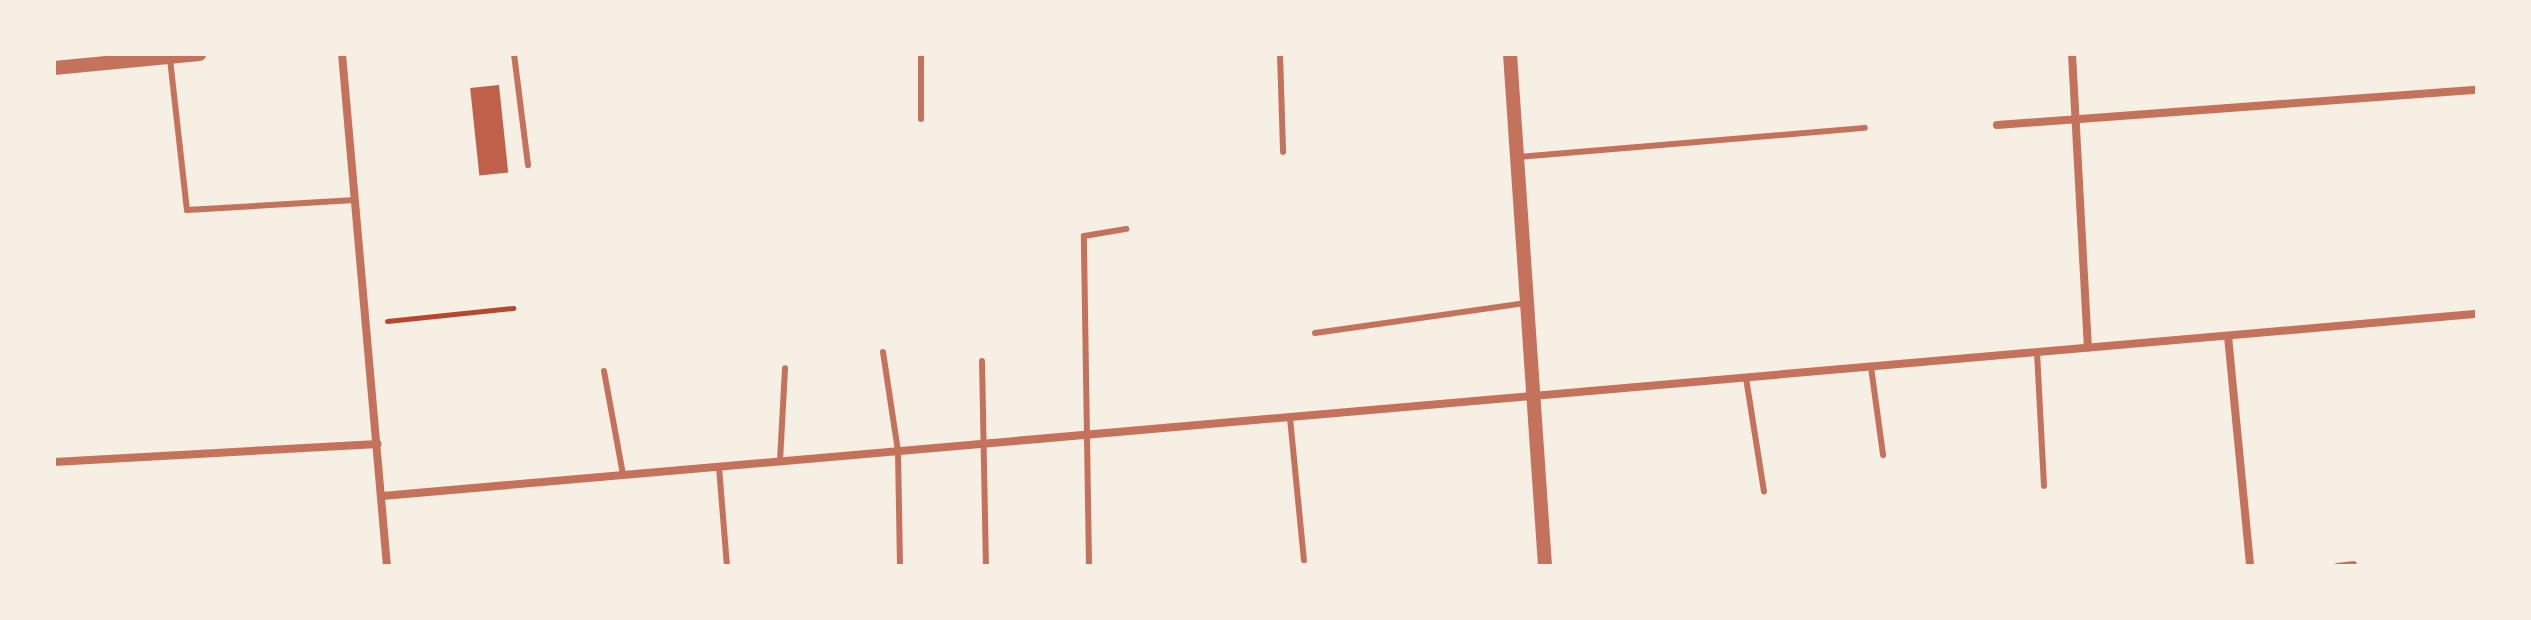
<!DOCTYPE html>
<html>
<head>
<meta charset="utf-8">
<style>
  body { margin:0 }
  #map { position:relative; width:2531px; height:620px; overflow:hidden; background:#f6efe4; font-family:Cabin,sans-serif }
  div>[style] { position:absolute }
  .building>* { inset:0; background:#bf614a; transform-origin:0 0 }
  .path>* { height:5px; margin:-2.5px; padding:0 2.5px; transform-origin:2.5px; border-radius:2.5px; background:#b5482f }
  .service>* { height:6px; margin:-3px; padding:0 3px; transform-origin:3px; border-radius:3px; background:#c5725c }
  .minor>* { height:8px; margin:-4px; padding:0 4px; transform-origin:4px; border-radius:4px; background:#c5725c }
  .tertiary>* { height:14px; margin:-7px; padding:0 7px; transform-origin:7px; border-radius:7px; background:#c5725c }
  span { translate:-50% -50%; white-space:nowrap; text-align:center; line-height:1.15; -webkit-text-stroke:6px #f6efe4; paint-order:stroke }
  .frame { position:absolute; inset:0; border:56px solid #f6efe4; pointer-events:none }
</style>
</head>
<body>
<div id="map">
  <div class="building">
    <div style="left:499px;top:85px;width:88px;height:29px;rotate:84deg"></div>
  </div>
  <div class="path">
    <div style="left:387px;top:321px;width:127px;rotate:-5.9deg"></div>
  </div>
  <div class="service">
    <div style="left:514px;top:54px;width:112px;rotate:82.8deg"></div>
    <div style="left:921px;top:54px;width:65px;rotate:90deg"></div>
    <div style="left:1280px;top:54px;width:98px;rotate:88.2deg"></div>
    <div style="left:170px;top:59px;width:152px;rotate:83.6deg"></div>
    <div style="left:187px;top:210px;width:168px;rotate:-3.4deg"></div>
    <div style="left:1518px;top:157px;width:348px;rotate:-4.8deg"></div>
    <div style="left:1315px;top:333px;width:212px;rotate:-8.1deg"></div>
    <div style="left:883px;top:352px;width:100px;rotate:81.4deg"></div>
    <div style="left:898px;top:451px;width:115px;rotate:89deg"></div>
    <div style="left:2037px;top:352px;width:134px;rotate:87deg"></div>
    <div style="left:982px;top:361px;width:205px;rotate:88.9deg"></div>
    <div style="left:1871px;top:367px;width:89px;rotate:82.2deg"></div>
    <div style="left:604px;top:371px;width:106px;rotate:79.6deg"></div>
    <div style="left:1746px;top:378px;width:115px;rotate:81deg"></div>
    <div style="left:1290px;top:418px;width:143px;rotate:84.4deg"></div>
    <div style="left:780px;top:461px;width:93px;rotate:-86.9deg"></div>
    <div style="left:719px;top:467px;width:99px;rotate:85.4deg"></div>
    <div style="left:1089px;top:565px;width:329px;rotate:-90.9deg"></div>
    <div style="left:1084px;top:236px;width:43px;rotate:-9.5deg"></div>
    <div style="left:2337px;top:566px;width:17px;rotate:-7deg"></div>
  </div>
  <div class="minor">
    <div style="left:342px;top:54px;width:514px;rotate:84.98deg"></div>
    <div style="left:2072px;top:54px;width:294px;rotate:86.9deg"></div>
    <div style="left:1997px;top:125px;width:481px;rotate:-4.2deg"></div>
    <div style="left:2228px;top:336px;width:231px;rotate:84.5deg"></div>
    <div style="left:54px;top:462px;width:324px;rotate:-3.2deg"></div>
    <div style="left:382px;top:496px;width:2103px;rotate:-4.97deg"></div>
  </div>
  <div class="tertiary">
    <div style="left:1510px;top:54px;width:513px;rotate:86.09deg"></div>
    <div style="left:54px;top:68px;width:146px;rotate:-5.5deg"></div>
  </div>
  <div class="frame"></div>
</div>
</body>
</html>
